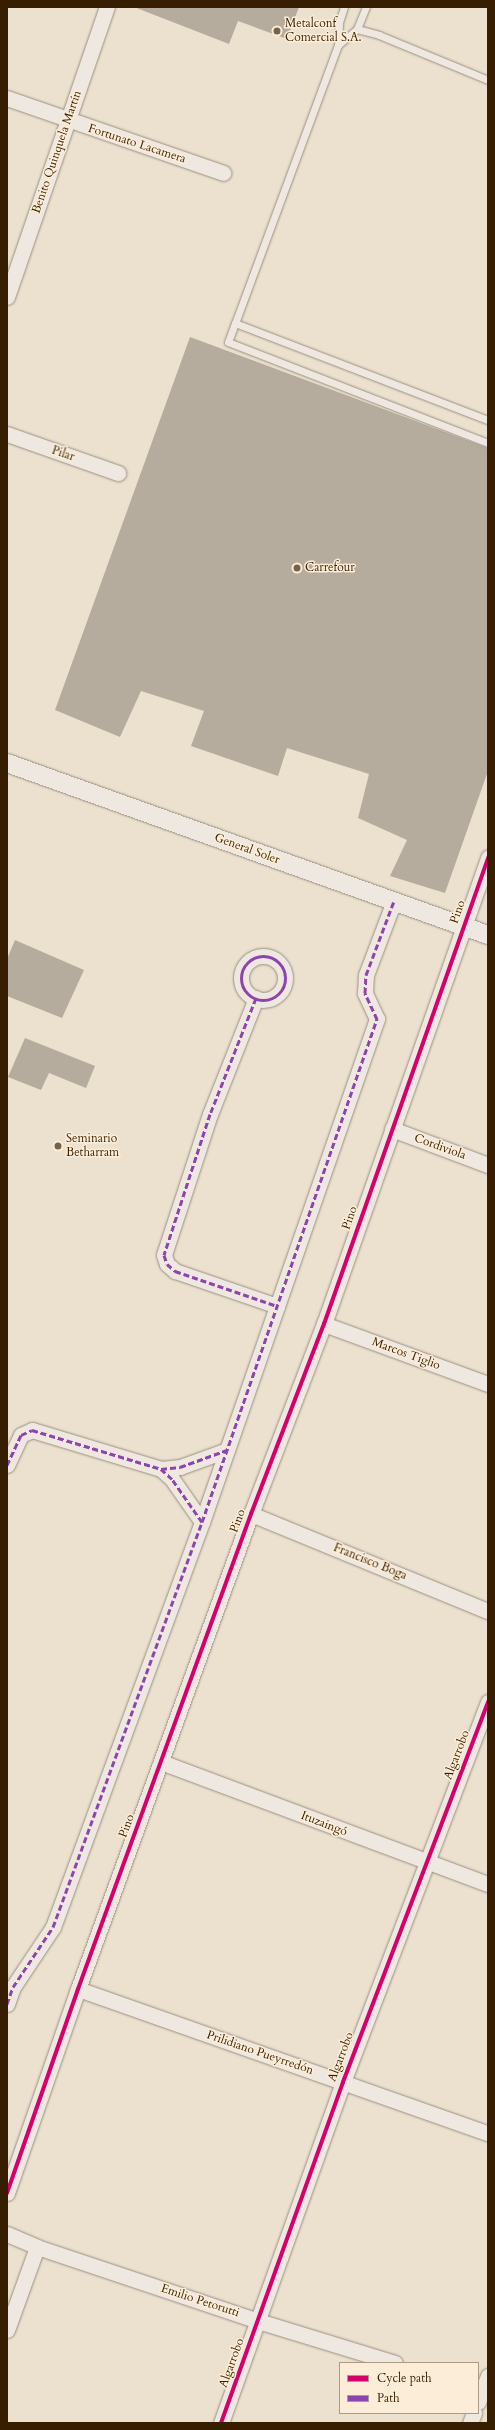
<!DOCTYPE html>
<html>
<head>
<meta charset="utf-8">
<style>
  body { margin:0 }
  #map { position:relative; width:495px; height:2430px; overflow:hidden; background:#ece0ce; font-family:Cardo,serif }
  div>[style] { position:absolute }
  .building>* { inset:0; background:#b6ac9e }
  .roads { filter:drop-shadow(0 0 1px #9a8f82) drop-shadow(0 0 1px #9a8f82) }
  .service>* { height:7px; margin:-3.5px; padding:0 3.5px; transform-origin:3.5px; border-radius:3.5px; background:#efe8e0 }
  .minor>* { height:15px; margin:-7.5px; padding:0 7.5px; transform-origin:7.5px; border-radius:7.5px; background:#efe8e0 }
  .minor>.ring { margin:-7.5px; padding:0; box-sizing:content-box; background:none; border:15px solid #efe8e0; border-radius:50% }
  .tertiary>* { height:18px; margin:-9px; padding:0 9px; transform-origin:9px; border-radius:9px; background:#efe8e0 }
  .quiet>* { height:3px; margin-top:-1.5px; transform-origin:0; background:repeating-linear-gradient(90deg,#8e44ad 0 6px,transparent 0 9px) }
  .quiet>.ring { margin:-1.5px; padding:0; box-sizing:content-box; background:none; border:3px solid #8e44ad; border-radius:50% }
  .cycleway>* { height:4px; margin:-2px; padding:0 2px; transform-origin:2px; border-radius:2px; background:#d6006c }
  .dots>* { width:11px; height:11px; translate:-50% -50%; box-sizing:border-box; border:2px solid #fbedd7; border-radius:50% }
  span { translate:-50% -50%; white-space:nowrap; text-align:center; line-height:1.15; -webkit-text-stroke:3px #fbedd7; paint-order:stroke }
  .poi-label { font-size:12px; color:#381e01 }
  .left { translate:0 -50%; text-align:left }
  .street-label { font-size:12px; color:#381e01 }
  .frame { position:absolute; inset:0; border:8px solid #381e01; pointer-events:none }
  .legend { position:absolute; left:339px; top:2362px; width:140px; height:52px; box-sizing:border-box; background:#fbedd7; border:1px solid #ad9a81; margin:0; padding:5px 7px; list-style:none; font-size:12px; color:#381e01 }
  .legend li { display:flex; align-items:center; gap:8px; height:20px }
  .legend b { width:20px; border:1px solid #ad9a81 }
</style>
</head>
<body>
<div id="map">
  <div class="building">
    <div style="clip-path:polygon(134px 7px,299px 7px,287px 39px,238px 21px,229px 44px)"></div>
    <div style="clip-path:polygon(190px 337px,488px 448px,488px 771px,445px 893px,390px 876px,407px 840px,358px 818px,369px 774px,287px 748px,278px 776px,191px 746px,204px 711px,141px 691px,120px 737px,55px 710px)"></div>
    <div style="clip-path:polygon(15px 940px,84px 970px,62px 1018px,7px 996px,7px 959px)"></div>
    <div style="clip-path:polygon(25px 1038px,95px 1066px,86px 1088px,49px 1073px,41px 1090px,8px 1077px)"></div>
  </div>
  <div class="roads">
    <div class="service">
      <div style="left:344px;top:7px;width:16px;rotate:108deg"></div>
      <div style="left:339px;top:22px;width:23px;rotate:92deg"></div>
      <div style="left:338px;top:45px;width:296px;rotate:110.3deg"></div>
      <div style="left:235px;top:323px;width:271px;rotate:21deg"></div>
      <div style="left:357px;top:29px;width:23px;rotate:15deg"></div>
      <div style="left:379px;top:35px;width:118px;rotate:22.4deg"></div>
      <div style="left:338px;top:45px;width:25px;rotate:-40deg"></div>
      <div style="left:357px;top:29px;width:24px;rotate:-68deg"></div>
      <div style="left:235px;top:323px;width:20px;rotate:110deg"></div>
      <div style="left:228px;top:342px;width:279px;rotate:21.2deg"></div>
    </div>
    <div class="minor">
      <div style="left:7px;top:98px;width:229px;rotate:19.1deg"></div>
      <div style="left:7px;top:297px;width:307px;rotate:-71deg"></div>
      <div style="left:7px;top:434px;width:118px;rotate:19.4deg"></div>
      <div class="ring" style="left:241px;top:956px;width:29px;height:29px"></div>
      <div style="left:256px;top:998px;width:125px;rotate:111.6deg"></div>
      <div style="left:210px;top:1114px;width:148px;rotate:108.1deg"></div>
      <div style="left:164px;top:1255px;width:9px;rotate:72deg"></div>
      <div style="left:167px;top:1264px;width:11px;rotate:41deg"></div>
      <div style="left:175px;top:1271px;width:108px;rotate:18.9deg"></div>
      <div style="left:392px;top:1129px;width:103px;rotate:20.6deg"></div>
      <div style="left:324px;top:1324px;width:175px;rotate:20.1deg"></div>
      <div style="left:7px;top:1465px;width:33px;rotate:-65deg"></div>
      <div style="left:21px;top:1435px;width:12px;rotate:-24deg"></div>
      <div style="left:32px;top:1430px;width:135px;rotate:16.8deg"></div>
      <div style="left:251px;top:1514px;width:256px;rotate:22.3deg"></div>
      <div style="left:202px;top:1522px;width:52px;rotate:-124.9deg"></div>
      <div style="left:172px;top:1479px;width:15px;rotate:-138deg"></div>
      <div style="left:161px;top:1469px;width:19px;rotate:-6deg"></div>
      <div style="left:180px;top:1467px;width:50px;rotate:-19.9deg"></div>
      <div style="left:161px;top:1762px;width:349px;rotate:20.5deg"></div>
      <div style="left:78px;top:1989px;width:435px;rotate:19.4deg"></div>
      <div style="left:7px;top:2004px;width:18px;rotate:-71deg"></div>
      <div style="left:13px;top:1987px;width:72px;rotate:-56.3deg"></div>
      <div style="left:53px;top:1927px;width:432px;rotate:-69.8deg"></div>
      <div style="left:202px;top:1522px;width:533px;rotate:-70.82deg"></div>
      <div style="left:377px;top:1019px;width:29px;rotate:-115deg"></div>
      <div style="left:365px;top:993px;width:18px;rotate:-87deg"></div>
      <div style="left:366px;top:975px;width:79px;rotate:-69.3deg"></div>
      <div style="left:7px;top:2193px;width:216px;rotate:-70.8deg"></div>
      <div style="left:78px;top:1989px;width:506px;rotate:-69.99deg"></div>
      <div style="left:251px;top:1514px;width:204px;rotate:-69deg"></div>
      <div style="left:324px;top:1324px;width:495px;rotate:-70.6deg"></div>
      <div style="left:7px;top:2234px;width:33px;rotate:23deg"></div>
      <div style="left:37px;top:2247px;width:233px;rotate:18.5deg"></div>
      <div style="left:258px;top:2321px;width:143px;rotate:17deg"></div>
      <div style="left:7px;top:2330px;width:88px;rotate:-70.1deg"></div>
      <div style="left:478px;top:2402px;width:28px;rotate:-69deg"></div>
      <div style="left:221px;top:2423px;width:362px;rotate:-70.3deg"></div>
      <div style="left:343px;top:2082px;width:407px;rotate:-69.1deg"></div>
      <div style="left:470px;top:2423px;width:11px;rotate:-68deg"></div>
    </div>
    <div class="tertiary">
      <div style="left:7px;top:763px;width:511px;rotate:19.68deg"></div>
    </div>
  </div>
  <div class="quiet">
    <div class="ring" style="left:241px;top:956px;width:41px;height:41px"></div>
    <div style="left:256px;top:998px;width:125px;rotate:111.6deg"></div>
    <div style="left:210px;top:1114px;width:148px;rotate:108.1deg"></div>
    <div style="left:164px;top:1255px;width:9px;rotate:72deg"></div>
    <div style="left:167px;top:1264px;width:11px;rotate:41deg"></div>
    <div style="left:175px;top:1271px;width:108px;rotate:18.9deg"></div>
    <div style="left:7px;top:1465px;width:33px;rotate:-65deg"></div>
    <div style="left:21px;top:1435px;width:12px;rotate:-24deg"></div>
    <div style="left:32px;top:1430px;width:135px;rotate:16.8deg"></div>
    <div style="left:202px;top:1522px;width:52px;rotate:-124.9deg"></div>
    <div style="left:172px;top:1479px;width:15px;rotate:-138deg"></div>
    <div style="left:161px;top:1469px;width:19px;rotate:-6deg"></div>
    <div style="left:180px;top:1467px;width:50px;rotate:-19.9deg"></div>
    <div style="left:7px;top:2004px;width:18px;rotate:-71deg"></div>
    <div style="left:13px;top:1987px;width:72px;rotate:-56.3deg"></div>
    <div style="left:53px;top:1927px;width:432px;rotate:-69.8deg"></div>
    <div style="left:202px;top:1522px;width:533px;rotate:-70.82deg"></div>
    <div style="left:377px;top:1019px;width:29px;rotate:-115deg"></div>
    <div style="left:365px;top:993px;width:18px;rotate:-87deg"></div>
    <div style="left:366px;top:975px;width:79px;rotate:-69.3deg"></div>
  </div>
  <div class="cycleway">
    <div style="left:7px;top:2193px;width:216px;rotate:-70.8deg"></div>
    <div style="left:78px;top:1989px;width:506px;rotate:-69.99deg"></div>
    <div style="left:251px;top:1514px;width:204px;rotate:-69deg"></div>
    <div style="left:324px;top:1324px;width:495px;rotate:-70.6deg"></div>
    <div style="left:221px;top:2423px;width:362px;rotate:-70.3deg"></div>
    <div style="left:343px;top:2082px;width:407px;rotate:-69.1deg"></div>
  </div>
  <div class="dots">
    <div style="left:277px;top:31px;background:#776249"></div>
    <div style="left:297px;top:568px;background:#776249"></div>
    <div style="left:58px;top:1146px;background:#776249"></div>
  </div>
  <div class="poi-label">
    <span class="left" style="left:285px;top:31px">Metalconf<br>Comercial S.A.</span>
    <span class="left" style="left:305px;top:568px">Carrefour</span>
    <span class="left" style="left:66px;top:1146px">Seminario<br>Betharram</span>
  </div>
  <div class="street-label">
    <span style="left:137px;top:144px;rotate:18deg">Fortunato Lacamera</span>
    <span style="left:57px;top:152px;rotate:-71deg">Benito Quinquela Martín</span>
    <span style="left:63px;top:454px;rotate:19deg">Pilar</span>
    <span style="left:247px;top:849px;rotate:20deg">General Soler</span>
    <span style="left:458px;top:912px;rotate:-71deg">Pino</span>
    <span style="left:440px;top:1147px;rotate:20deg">Cordiviola</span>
    <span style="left:350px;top:1218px;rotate:-71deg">Pino</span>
    <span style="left:406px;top:1354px;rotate:20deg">Marcos Tiglio</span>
    <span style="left:238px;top:1521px;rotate:-70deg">Pino</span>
    <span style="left:370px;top:1562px;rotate:22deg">Francisco Boga</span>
    <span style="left:457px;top:1755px;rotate:-69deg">Algarrobo</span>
    <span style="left:324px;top:1824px;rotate:21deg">Ituzaingó</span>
    <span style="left:127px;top:1826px;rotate:-70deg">Pino</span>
    <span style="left:260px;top:2053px;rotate:19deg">Prilidiano Pueyrredón</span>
    <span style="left:341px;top:2057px;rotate:-69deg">Algarrobo</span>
    <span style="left:200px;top:2301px;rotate:18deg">Emilio Petorutti</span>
    <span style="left:232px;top:2363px;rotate:-70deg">Algarrobo</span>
  </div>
  <div class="frame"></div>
  <ul class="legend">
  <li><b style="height:5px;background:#d6006c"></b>Cycle path</li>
  <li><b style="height:5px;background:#8e44ad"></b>Path</li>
  </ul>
</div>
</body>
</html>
